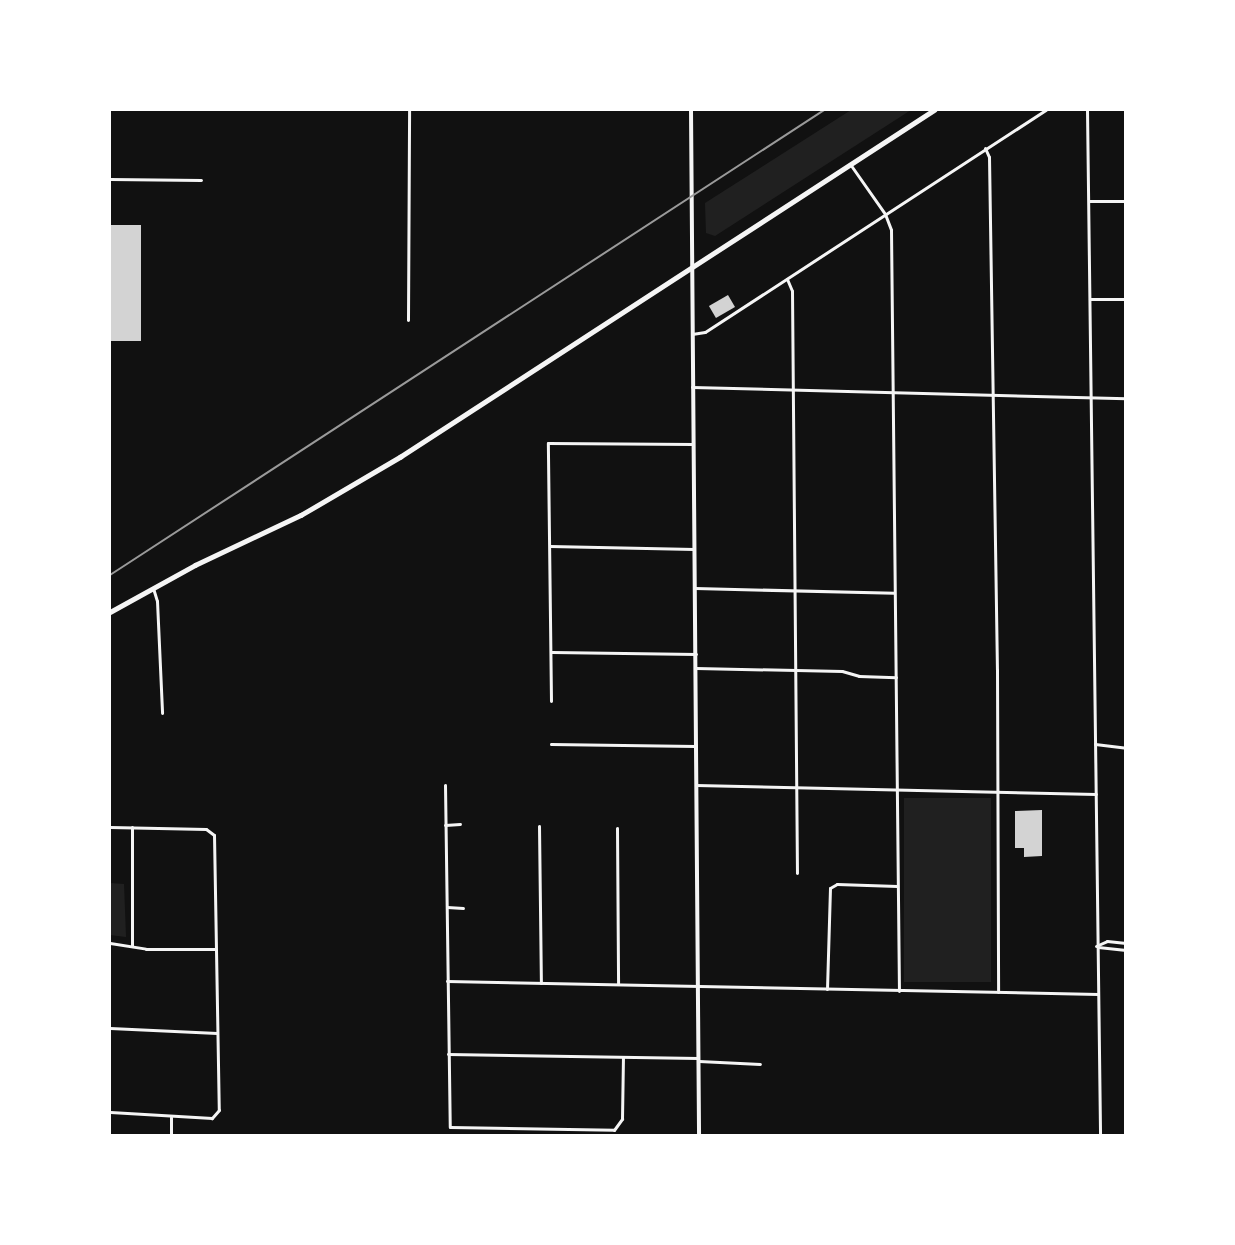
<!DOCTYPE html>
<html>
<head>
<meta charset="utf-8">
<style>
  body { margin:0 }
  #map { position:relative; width:1235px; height:1245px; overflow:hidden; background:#111; font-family:"Zilla Slab",serif }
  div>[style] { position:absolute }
  .green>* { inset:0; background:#202020; transform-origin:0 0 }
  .building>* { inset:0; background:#d3d3d3; transform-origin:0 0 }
  .minor>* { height:3px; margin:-1.5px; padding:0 1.5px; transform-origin:1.5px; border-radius:1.5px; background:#f5f5f5 }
  .tertiary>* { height:4px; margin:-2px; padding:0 2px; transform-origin:2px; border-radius:2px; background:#f5f5f5 }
  .primary>* { height:4.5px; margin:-2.25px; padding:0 2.25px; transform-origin:2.25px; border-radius:2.25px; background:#f5f5f5 }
  .rail>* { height:2px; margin:-1px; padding:0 1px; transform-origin:1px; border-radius:1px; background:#9a9a9a }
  span { translate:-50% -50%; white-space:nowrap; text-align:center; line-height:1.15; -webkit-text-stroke:6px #fff; paint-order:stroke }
  .frame { position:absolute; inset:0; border:111px solid #fff; pointer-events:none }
</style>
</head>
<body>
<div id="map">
  <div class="green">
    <div style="clip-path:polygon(851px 110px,911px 110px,715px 236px,706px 233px,705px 203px)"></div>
    <div style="left:904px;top:798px;width:87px;height:184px"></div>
    <div style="clip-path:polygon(110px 883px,124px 884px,126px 937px,110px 935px)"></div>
  </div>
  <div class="building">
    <div style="left:110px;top:225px;width:31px;height:116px"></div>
    <div style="left:728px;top:295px;width:14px;height:22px;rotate:60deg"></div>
    <div style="clip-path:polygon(1042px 810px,1042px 856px,1024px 857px,1024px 848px,1015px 848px,1015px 811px)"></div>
  </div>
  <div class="minor">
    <div style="left:1087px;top:110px;width:1026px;rotate:89.27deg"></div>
    <div style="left:985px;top:148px;width:10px;rotate:66deg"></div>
    <div style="left:989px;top:157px;width:513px;rotate:89.11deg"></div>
    <div style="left:997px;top:670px;width:322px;rotate:89.8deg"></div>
    <div style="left:850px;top:164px;width:61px;rotate:55deg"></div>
    <div style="left:885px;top:214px;width:17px;rotate:69deg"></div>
    <div style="left:891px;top:230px;width:761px;rotate:89.4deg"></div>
    <div style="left:110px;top:179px;width:91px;rotate:0.6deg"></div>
    <div style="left:1089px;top:201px;width:37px"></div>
    <div style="left:787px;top:279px;width:13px;rotate:67deg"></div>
    <div style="left:792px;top:291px;width:582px;rotate:89.51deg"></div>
    <div style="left:1090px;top:299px;width:36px"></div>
    <div style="left:408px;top:320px;width:210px;rotate:-89.7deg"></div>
    <div style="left:692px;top:334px;width:13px;rotate:-9deg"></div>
    <div style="left:705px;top:332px;width:407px;rotate:-33.1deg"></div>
    <div style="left:692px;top:387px;width:434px;rotate:1.5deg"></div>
    <div style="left:550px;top:546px;width:144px;rotate:1.2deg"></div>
    <div style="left:153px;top:588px;width:14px;rotate:73deg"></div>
    <div style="left:157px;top:601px;width:112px;rotate:87.4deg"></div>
    <div style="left:695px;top:588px;width:199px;rotate:1.4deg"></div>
    <div style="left:552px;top:652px;width:144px;rotate:0.8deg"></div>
    <div style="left:696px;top:668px;width:146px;rotate:1.2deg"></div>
    <div style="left:842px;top:671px;width:18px;rotate:16deg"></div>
    <div style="left:859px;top:676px;width:37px;rotate:2deg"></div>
    <div style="left:551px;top:701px;width:258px;rotate:-90.7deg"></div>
    <div style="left:548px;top:443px;width:145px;rotate:0.4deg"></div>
    <div style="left:551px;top:744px;width:144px;rotate:0.8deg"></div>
    <div style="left:1095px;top:744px;width:31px;rotate:7deg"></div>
    <div style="left:445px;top:785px;width:342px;rotate:89.2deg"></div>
    <div style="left:450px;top:1127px;width:164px;rotate:1deg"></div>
    <div style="left:614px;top:1130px;width:14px;rotate:-54deg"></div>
    <div style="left:622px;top:1119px;width:62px;rotate:-89.1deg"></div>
    <div style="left:696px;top:785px;width:400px;rotate:1.3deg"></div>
    <div style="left:445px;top:825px;width:15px;rotate:-4deg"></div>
    <div style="left:539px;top:826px;width:157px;rotate:89.3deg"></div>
    <div style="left:110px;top:827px;width:96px;rotate:1.2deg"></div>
    <div style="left:206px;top:829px;width:10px;rotate:37deg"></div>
    <div style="left:214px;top:835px;width:275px;rotate:89deg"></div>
    <div style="left:219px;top:1110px;width:11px;rotate:131deg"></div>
    <div style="left:212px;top:1118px;width:102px;rotate:-176.6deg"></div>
    <div style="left:132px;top:827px;width:119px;rotate:90deg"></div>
    <div style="left:617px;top:828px;width:156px;rotate:89.6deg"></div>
    <div style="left:447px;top:907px;width:16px;rotate:4deg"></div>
    <div style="left:110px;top:943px;width:36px;rotate:9deg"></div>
    <div style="left:146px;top:949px;width:69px"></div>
    <div style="left:1096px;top:946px;width:12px;rotate:-24deg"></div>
    <div style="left:1107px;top:941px;width:19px;rotate:6deg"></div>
    <div style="left:1098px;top:947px;width:28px;rotate:6deg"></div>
    <div style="left:447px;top:981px;width:651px;rotate:1.14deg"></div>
    <div style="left:827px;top:989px;width:101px;rotate:-88.3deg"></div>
    <div style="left:830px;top:888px;width:8px;rotate:-30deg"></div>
    <div style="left:837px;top:884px;width:60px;rotate:1.9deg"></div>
    <div style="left:110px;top:1028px;width:107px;rotate:2.7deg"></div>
    <div style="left:448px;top:1054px;width:250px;rotate:0.9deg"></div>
    <div style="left:699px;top:1061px;width:61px;rotate:2.8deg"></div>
    <div style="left:171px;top:1117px;width:19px;rotate:90deg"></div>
  </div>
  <div class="tertiary">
    <div style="left:691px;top:110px;width:1026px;rotate:89.55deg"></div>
  </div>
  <div class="primary">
    <div style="left:110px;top:612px;width:97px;rotate:-28.9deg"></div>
    <div style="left:195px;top:565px;width:117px;rotate:-25.3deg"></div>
    <div style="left:301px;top:515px;width:115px;rotate:-30.4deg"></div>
    <div style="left:400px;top:457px;width:637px;rotate:-33.02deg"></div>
  </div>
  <div class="rail">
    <div style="left:110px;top:575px;width:852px;rotate:-33.07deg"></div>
  </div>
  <div class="frame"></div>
</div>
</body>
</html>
